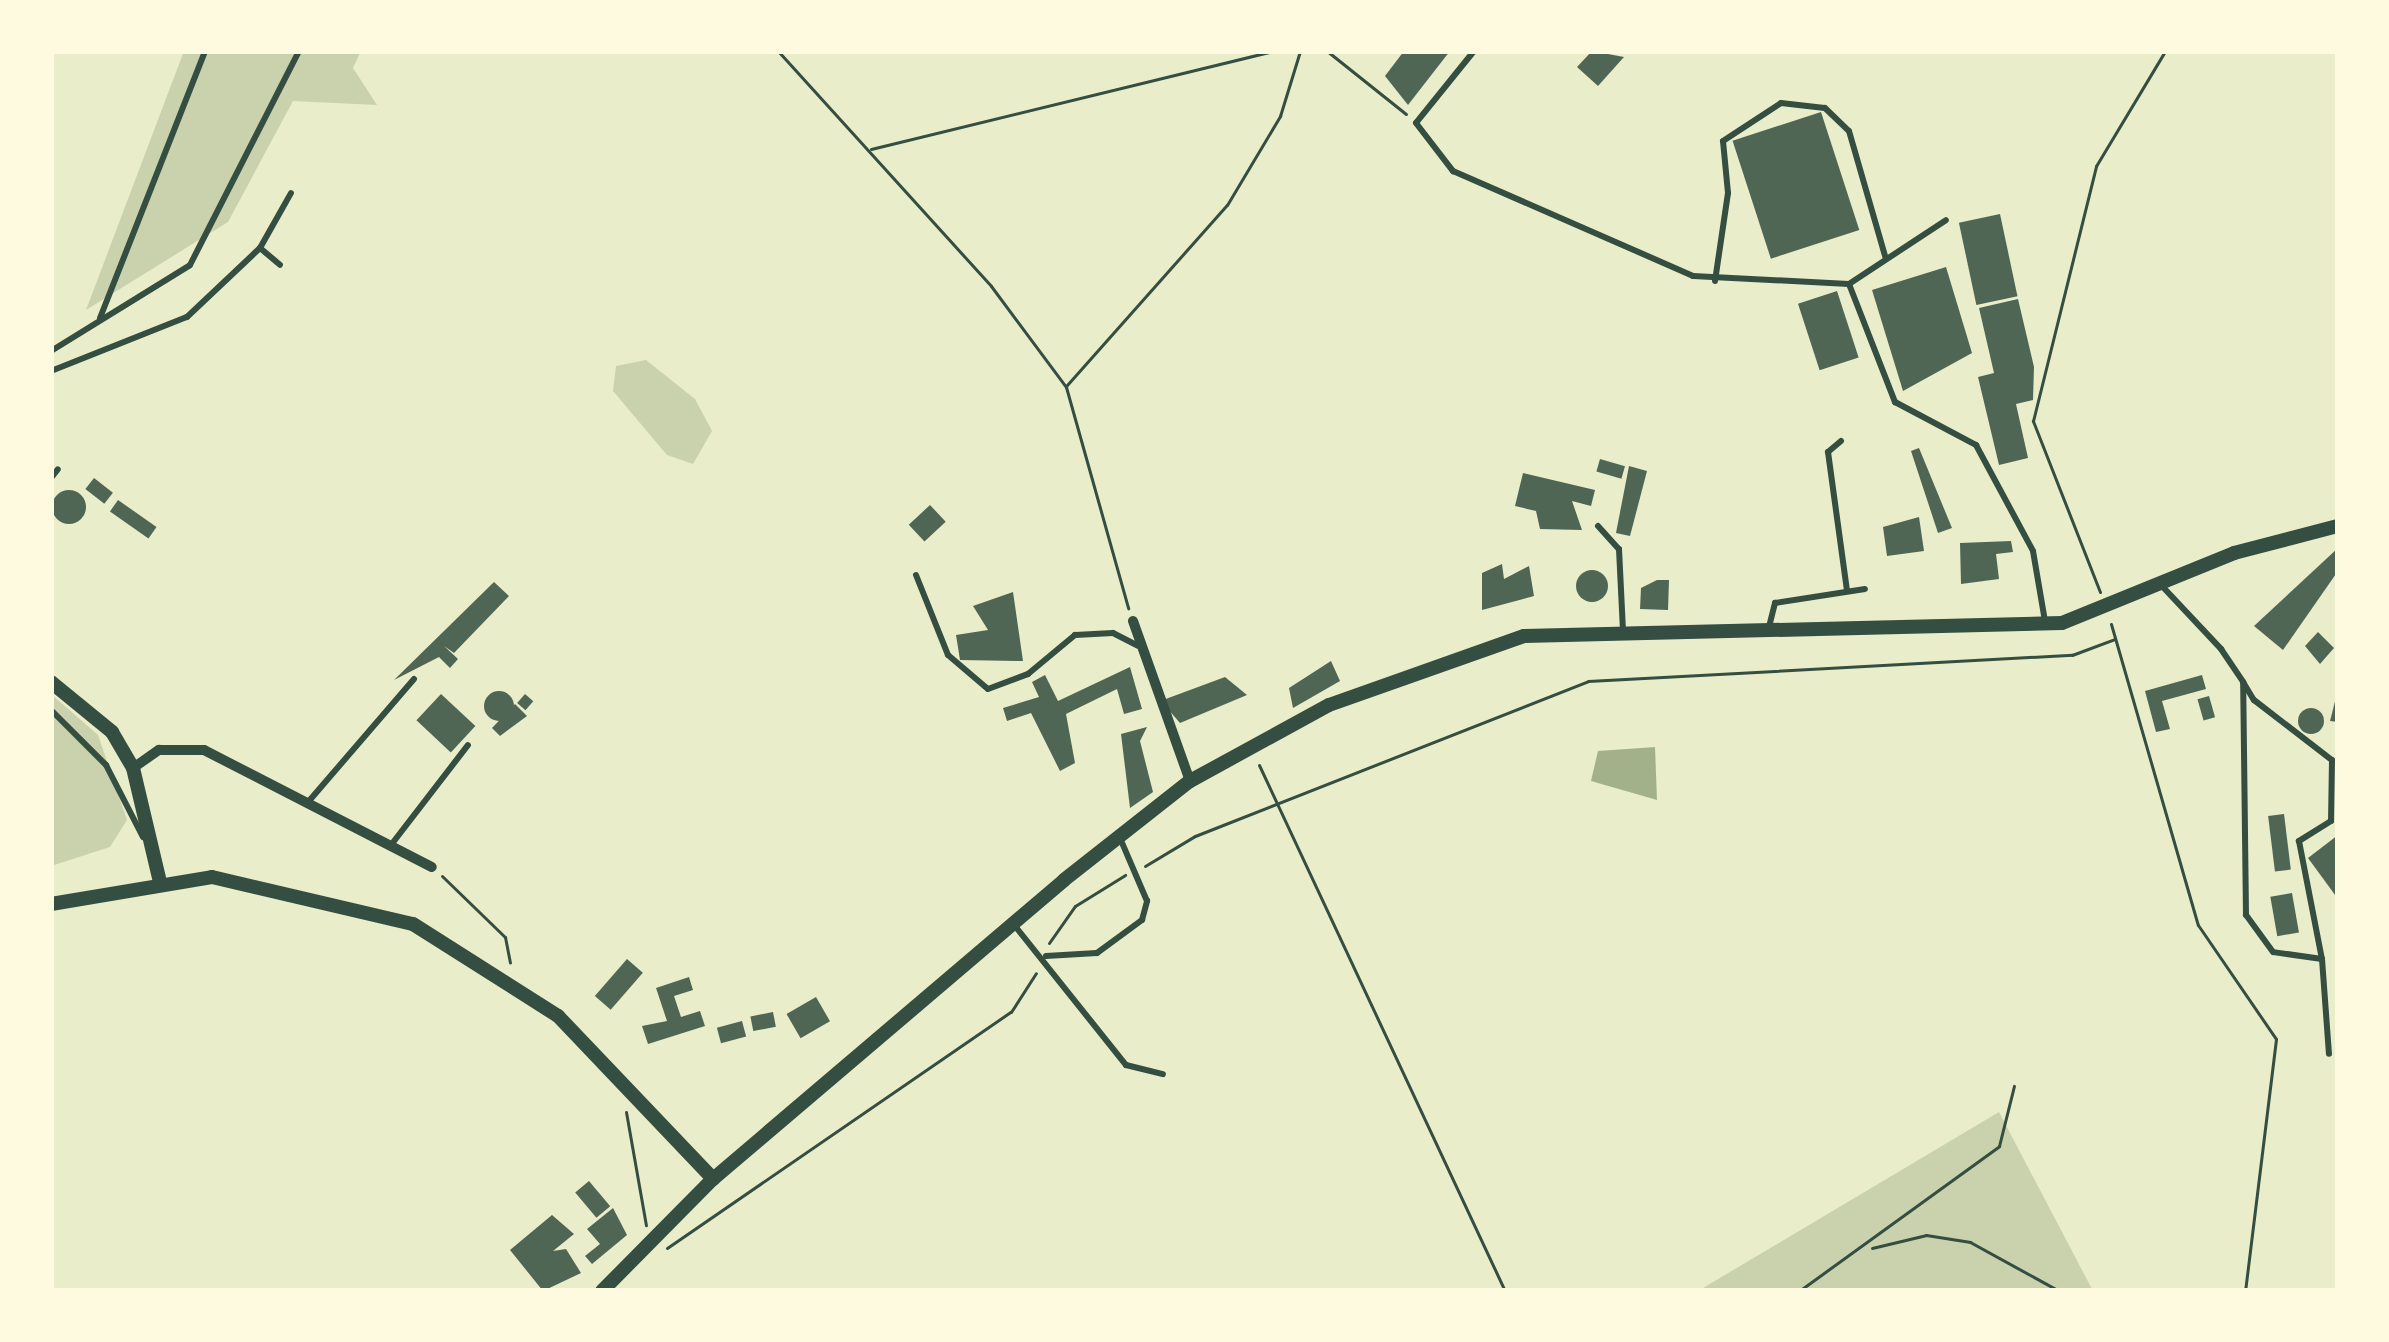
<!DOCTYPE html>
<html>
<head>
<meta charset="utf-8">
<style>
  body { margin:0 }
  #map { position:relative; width:2389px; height:1342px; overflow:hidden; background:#e9edc9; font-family:Raleway,sans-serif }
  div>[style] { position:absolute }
  .green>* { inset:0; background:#cad2ad }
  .water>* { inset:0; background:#a3b18a }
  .building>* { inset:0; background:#4f6655; transform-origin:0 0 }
  .round { border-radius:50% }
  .path>* { height:3px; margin:-1.5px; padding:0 1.5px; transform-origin:1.5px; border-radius:1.5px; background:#344e41 }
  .service>* { height:6px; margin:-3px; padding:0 3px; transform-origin:3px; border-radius:3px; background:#344e41 }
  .minor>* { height:10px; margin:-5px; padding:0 5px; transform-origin:5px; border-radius:5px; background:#344e41 }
  .tertiary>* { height:14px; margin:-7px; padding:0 7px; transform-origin:7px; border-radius:7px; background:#344e41 }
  span { translate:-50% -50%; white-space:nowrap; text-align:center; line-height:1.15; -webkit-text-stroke:10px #fefae0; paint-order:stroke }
  .frame { position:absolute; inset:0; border:54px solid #fefae0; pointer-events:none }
</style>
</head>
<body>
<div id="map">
  <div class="green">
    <div style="clip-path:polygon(184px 51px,361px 51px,353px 68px,377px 105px,293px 101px,228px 222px,86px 310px)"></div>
    <div style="clip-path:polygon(646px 360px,695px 399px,712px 431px,693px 464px,667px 455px,613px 391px,616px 366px)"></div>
    <div style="clip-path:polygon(51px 694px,98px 735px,127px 820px,110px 847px,51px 866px)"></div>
    <div style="clip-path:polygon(1999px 1112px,2093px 1291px,1698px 1291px)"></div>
  </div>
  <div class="water">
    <div style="clip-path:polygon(1655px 747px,1657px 800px,1591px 781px,1598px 751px)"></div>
  </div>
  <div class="building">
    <div style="clip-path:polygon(1404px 51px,1450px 51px,1408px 105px,1385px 76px)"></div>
    <div style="clip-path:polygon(1592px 51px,1624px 57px,1598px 86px,1577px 67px)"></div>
    <div style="left:1821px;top:112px;width:124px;height:93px;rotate:72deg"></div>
    <div style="left:2000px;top:214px;width:84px;height:42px;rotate:78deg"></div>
    <div style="clip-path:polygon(1946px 267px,1972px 353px,1903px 391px,1872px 290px)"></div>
    <div style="left:1837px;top:291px;width:70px;height:41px;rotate:72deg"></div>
    <div style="clip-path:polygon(2018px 299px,2034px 367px,2033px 400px,2016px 404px,2028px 458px,1999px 465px,1978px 377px,1994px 373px,1979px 308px)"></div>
    <div style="clip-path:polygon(1919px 448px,1952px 528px,1938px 533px,1911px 451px)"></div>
    <div style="left:1600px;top:459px;width:26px;height:13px;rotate:16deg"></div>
    <div style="clip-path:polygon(1629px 466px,1647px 471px,1630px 536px,1616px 533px)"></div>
    <div style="clip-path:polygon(1523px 473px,1595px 490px,1591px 506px,1572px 501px,1582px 530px,1540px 529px,1536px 511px,1515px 506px)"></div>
    <div style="left:94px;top:478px;width:24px;height:14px;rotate:38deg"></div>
    <div class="round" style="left:52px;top:490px;width:34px;height:34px"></div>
    <div style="left:118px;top:500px;width:47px;height:14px;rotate:35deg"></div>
    <div style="left:930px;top:505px;width:23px;height:29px;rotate:47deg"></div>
    <div style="clip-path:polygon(1919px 517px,1924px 551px,1887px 556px,1883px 527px)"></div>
    <div style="clip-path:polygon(2011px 541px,2013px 552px,1996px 554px,1999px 579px,1961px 584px,1960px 543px)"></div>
    <div style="clip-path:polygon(2338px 548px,2338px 571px,2283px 650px,2254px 626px)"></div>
    <div style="clip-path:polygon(1502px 564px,1504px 579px,1529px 566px,1534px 596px,1482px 610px,1482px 573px)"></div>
    <div class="round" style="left:1576px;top:570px;width:32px;height:32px"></div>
    <div style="clip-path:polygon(1657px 580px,1669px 580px,1668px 610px,1640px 609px,1641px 588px)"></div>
    <div style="clip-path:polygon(494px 582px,509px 596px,454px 653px,444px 646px,458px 659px,450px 668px,439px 657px,394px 680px)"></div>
    <div style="clip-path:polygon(1013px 592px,1023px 661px,960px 660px,956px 635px,988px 630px,973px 606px)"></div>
    <div style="clip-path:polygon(2318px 632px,2334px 648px,2320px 664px,2305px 646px)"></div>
    <div style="clip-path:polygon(1331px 661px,1340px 681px,1293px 708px,1289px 688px)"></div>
    <div style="clip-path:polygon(1130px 667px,1142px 709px,1124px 714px,1117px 689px,1066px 714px,1075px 763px,1060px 771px,1031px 713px,1007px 721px,1003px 708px,1039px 697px,1032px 682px,1045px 675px,1058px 701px)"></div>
    <div style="clip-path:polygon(2202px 675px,2206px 689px,2162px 701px,2170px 729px,2156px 732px,2145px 691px)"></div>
    <div style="clip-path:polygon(1225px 677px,1247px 695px,1180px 723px,1167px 708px,1163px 700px)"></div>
    <div style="clip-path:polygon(2338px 690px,2338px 722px,2330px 721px)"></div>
    <div class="round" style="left:484px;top:691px;width:30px;height:30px"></div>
    <div style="left:441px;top:694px;width:47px;height:36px;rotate:43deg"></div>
    <div style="left:525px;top:694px;width:11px;height:12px;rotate:41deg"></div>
    <div style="left:2209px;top:696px;width:22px;height:12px;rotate:74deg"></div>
    <div style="clip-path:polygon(515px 704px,527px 716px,500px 736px,492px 728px)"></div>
    <div class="round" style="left:2298px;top:708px;width:26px;height:26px"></div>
    <div style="clip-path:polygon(1147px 727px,1140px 741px,1153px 792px,1130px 808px,1121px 734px)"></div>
    <div style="left:2284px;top:814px;width:56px;height:16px;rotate:83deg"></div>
    <div style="clip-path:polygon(2338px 835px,2338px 899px,2308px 858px)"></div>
    <div style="left:2292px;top:893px;width:40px;height:22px;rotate:80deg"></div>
    <div style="left:627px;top:959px;width:21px;height:49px;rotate:41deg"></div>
    <div style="clip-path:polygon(689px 977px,693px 990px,674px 996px,681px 1017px,700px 1011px,705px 1026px,648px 1044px,642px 1026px,667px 1021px,656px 988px)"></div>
    <div style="left:816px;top:997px;width:28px;height:34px;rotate:60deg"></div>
    <div style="left:773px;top:1012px;width:15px;height:23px;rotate:79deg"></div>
    <div style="left:742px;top:1021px;width:16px;height:26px;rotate:75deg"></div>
    <div style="left:589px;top:1181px;width:33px;height:18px;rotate:50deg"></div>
    <div style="clip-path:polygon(613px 1208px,627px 1235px,592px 1264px,585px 1256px,600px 1244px,587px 1229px)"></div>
    <div style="clip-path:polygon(552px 1215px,574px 1234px,553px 1251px,566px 1249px,581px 1273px,543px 1291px,510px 1250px)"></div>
  </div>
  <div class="path">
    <div style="left:778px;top:51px;width:317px;rotate:47.8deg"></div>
    <div style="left:991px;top:286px;width:126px;rotate:53.4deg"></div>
    <div style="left:1066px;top:387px;width:230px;rotate:74.3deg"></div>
    <div style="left:1327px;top:51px;width:101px;rotate:38.6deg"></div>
    <div style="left:871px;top:149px;width:413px;rotate:-13.7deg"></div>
    <div style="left:1067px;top:385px;width:241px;rotate:-48.4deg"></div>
    <div style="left:1227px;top:205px;width:104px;rotate:-59.2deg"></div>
    <div style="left:1280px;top:116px;width:68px;rotate:-72.9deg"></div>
    <div style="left:2100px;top:592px;width:184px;rotate:-111.4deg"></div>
    <div style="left:2033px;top:421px;width:263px;rotate:-76.1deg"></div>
    <div style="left:2096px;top:166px;width:134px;rotate:-59deg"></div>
    <div style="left:2111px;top:624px;width:313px;rotate:73.9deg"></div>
    <div style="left:2198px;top:925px;width:138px;rotate:55.6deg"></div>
    <div style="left:2276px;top:1039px;width:254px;rotate:97deg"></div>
    <div style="left:1259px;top:765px;width:581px;rotate:64.94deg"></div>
    <div style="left:1145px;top:866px;width:58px;rotate:-31deg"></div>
    <div style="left:1195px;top:836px;width:422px;rotate:-21.5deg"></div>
    <div style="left:1588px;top:681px;width:485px;rotate:-3.1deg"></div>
    <div style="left:2072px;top:655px;width:46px;rotate:-20.4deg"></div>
    <div style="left:442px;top:876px;width:88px;rotate:44.1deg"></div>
    <div style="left:505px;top:937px;width:26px;rotate:79deg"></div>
    <div style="left:1049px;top:943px;width:45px;rotate:-54.9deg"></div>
    <div style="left:1075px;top:906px;width:59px;rotate:-31.8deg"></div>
    <div style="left:626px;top:1112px;width:115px;rotate:80deg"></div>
    <div style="left:667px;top:1248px;width:417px;rotate:-34.5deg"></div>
    <div style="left:1011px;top:1012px;width:46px;rotate:-57.3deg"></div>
    <div style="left:1872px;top:1248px;width:56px;rotate:-13.5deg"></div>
    <div style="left:1926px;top:1235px;width:45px;rotate:9deg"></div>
    <div style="left:1970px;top:1242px;width:102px;rotate:28.8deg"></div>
    <div style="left:1799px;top:1291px;width:247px;rotate:-35.9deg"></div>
    <div style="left:1999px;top:1146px;width:62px;rotate:-76deg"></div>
  </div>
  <div class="service">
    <div style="left:1474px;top:51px;width:92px;rotate:128.9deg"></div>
    <div style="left:1416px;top:123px;width:61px;rotate:52.4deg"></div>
    <div style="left:1453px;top:171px;width:262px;rotate:23.6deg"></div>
    <div style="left:1693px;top:276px;width:156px;rotate:2.9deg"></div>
    <div style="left:1849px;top:284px;width:127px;rotate:68.7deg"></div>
    <div style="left:1895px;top:402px;width:92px;rotate:28deg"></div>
    <div style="left:1976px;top:445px;width:120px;rotate:61.7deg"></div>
    <div style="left:2033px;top:551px;width:71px;rotate:80.3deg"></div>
    <div style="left:260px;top:248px;width:63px;rotate:-60.6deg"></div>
    <div style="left:1715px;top:281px;width:89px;rotate:-81.6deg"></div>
    <div style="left:1728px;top:193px;width:52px;rotate:-95.5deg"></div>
    <div style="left:1723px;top:141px;width:69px;rotate:-33.2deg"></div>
    <div style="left:1781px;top:103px;width:44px;rotate:6.5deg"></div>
    <div style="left:1825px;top:108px;width:33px;rotate:44deg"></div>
    <div style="left:1849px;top:131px;width:133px;rotate:73.9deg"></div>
    <div style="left:1849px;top:284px;width:116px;rotate:-33.4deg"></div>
    <div style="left:100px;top:318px;width:287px;rotate:-68.5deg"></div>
    <div style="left:51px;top:351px;width:163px;rotate:-31.7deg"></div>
    <div style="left:190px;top:265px;width:240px;rotate:-63deg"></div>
    <div style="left:51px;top:371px;width:146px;rotate:-21.7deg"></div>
    <div style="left:187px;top:317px;width:100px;rotate:-43.4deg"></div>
    <div style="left:260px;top:248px;width:26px;rotate:40deg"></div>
    <div style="left:1841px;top:441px;width:17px;rotate:140deg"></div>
    <div style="left:1828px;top:452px;width:140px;rotate:82.2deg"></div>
    <div style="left:51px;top:478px;width:11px;rotate:-52deg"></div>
    <div style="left:1598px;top:526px;width:31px;rotate:48deg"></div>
    <div style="left:1619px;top:549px;width:81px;rotate:87.2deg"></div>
    <div style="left:916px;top:575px;width:86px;rotate:68.2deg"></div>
    <div style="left:948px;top:655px;width:52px;rotate:40.4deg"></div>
    <div style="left:988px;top:689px;width:43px;rotate:-20.6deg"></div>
    <div style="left:1028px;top:674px;width:61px;rotate:-39.7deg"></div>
    <div style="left:1075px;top:635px;width:38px;rotate:-3deg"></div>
    <div style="left:1113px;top:633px;width:28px;rotate:27deg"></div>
    <div style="left:2161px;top:585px;width:88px;rotate:46.8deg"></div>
    <div style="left:2221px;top:649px;width:40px;rotate:56deg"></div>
    <div style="left:2243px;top:682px;width:21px;rotate:59deg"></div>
    <div style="left:2254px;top:700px;width:98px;rotate:37.6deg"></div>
    <div style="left:2332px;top:760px;width:61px;rotate:90.9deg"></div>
    <div style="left:2331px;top:821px;width:38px;rotate:148deg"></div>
    <div style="left:2299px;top:841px;width:120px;rotate:79deg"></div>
    <div style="left:2322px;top:959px;width:49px;rotate:-171.9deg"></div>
    <div style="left:2273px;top:952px;width:46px;rotate:-126.1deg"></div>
    <div style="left:2246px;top:915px;width:233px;rotate:-90.7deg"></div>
    <div style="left:1769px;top:627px;width:25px;rotate:-76deg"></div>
    <div style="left:1775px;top:603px;width:91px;rotate:-8.8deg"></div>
    <div style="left:51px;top:710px;width:78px;rotate:45deg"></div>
    <div style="left:106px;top:765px;width:81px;rotate:62.8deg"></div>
    <div style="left:309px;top:801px;width:161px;rotate:-49.3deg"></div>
    <div style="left:391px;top:845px;width:126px;rotate:-52.4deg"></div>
    <div style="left:1015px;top:926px;width:178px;rotate:51.4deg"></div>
    <div style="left:1126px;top:1065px;width:38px;rotate:14deg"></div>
    <div style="left:1046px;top:956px;width:51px;rotate:-3.4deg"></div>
    <div style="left:1097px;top:953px;width:56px;rotate:-36.3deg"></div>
    <div style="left:1142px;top:920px;width:20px;rotate:-75deg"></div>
    <div style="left:1147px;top:901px;width:69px;rotate:-113.2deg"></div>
    <div style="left:2322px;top:959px;width:95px;rotate:85.8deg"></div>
  </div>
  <div class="minor">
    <div style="left:1133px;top:621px;width:170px;rotate:70.4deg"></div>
    <div style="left:133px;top:768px;width:32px;rotate:-35deg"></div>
    <div style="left:159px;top:750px;width:45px"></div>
    <div style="left:204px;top:750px;width:256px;rotate:27.2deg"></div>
  </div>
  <div class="tertiary">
    <div style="left:51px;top:682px;width:79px;rotate:39.3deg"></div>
    <div style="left:112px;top:732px;width:42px;rotate:59.7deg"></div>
    <div style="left:133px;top:768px;width:113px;rotate:76.7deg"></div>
    <div style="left:51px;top:904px;width:163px;rotate:-9.5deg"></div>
    <div style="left:212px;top:877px;width:206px;rotate:13.2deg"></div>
    <div style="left:413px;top:924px;width:172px;rotate:32.4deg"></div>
    <div style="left:558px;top:1016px;width:225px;rotate:46.4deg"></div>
    <div style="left:602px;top:1291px;width:158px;rotate:-45.3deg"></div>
    <div style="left:713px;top:1179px;width:461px;rotate:-40.4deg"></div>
    <div style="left:1064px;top:880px;width:160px;rotate:-38.2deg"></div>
    <div style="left:1190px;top:781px;width:158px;rotate:-28.7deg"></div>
    <div style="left:1329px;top:705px;width:207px;rotate:-19.5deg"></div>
    <div style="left:1524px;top:636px;width:538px;rotate:-1.38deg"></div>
    <div style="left:2062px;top:623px;width:186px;rotate:-22.1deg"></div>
    <div style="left:2234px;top:553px;width:107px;rotate:-14.6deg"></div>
  </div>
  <div class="frame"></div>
</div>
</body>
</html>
